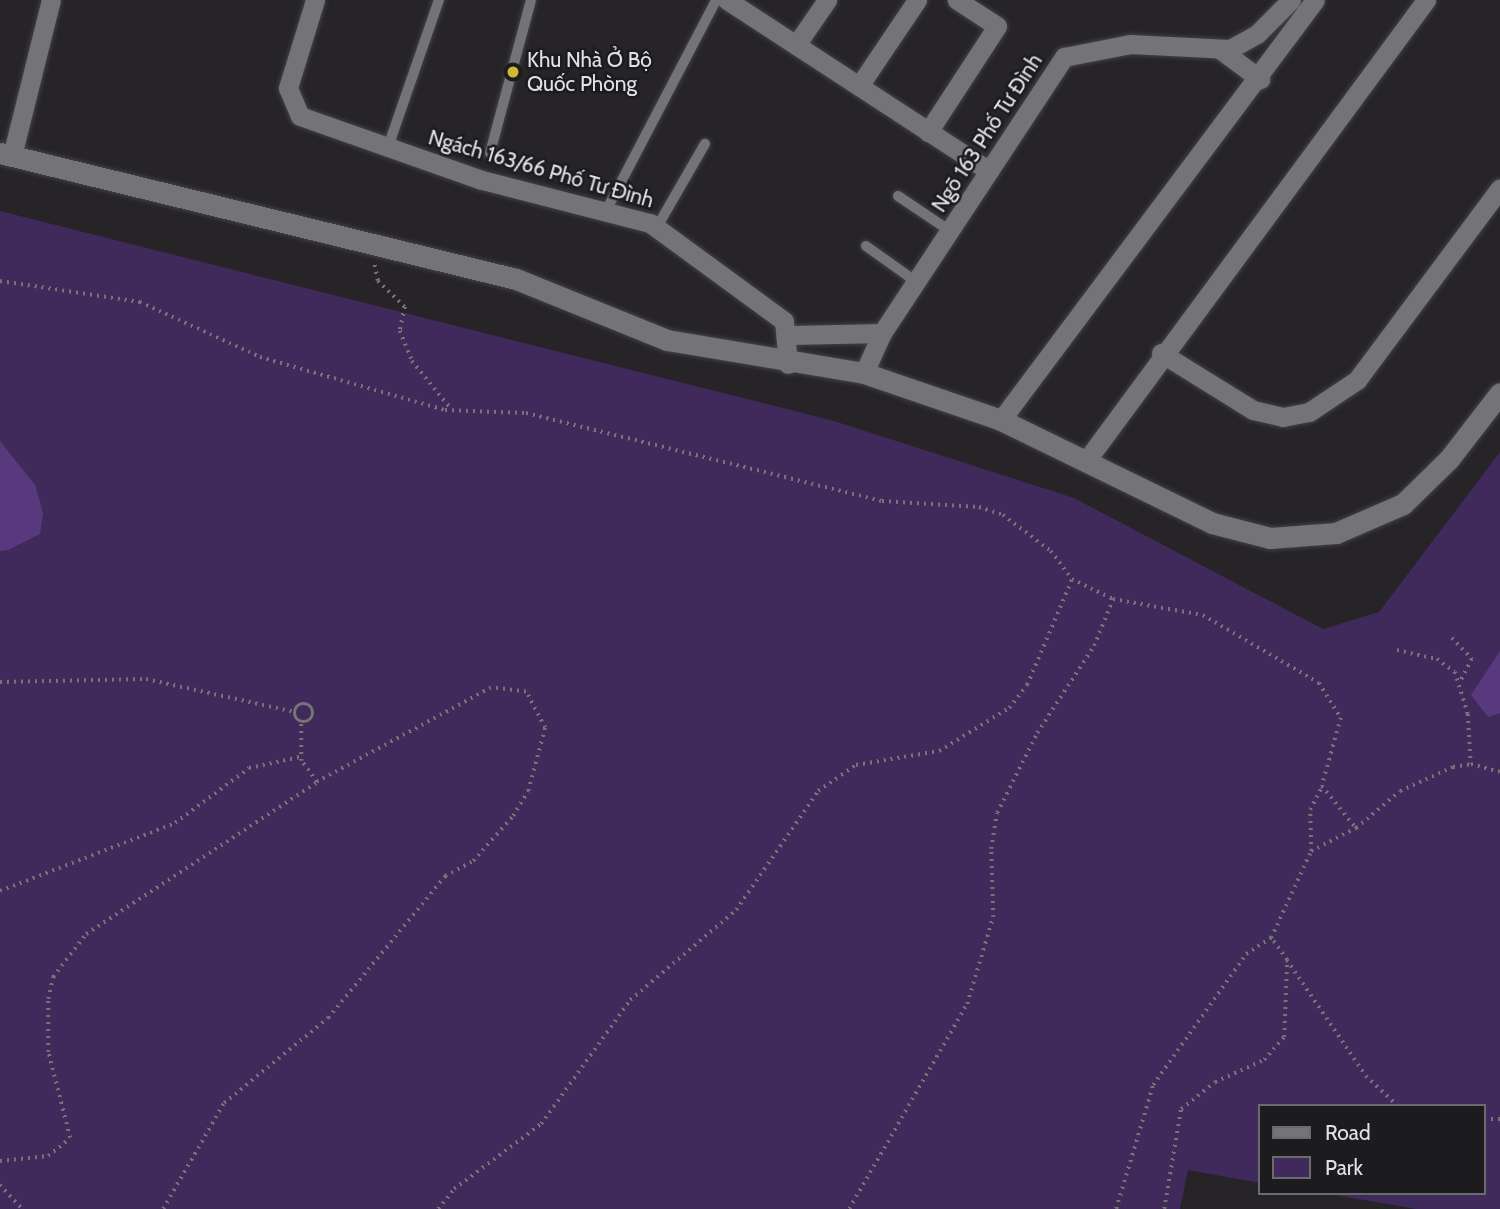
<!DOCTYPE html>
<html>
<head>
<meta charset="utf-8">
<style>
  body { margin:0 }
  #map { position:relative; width:1500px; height:1209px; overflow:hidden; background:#262427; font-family:Cabin,sans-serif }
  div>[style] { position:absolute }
  .green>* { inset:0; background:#40295b }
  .water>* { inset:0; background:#59397d }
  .path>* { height:3.5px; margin-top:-1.75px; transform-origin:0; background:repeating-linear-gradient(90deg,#767477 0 2px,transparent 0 7px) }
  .path>.ring { margin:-1.75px; padding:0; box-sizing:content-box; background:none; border:3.5px solid #767477; border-radius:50% }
  .roads { filter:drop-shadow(0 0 2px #424143) drop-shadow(0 0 2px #424143) }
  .lane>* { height:10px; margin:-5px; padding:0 5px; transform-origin:5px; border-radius:5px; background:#747376 }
  .street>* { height:19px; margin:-9.5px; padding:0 9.5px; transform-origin:9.5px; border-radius:9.5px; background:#747376 }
  .secondary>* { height:21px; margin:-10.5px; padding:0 10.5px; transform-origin:10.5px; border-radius:10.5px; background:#747376 }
  .dots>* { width:19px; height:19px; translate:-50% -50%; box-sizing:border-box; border:4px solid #1c1b1e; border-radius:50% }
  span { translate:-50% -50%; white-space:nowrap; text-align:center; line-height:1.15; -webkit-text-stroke:5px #1c1b1e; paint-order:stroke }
  .poi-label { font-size:21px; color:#e2e1e3 }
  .left { translate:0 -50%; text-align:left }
  .street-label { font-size:21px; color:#e2e1e3 }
  .legend { position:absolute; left:1258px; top:1104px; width:228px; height:91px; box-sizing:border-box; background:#1c1b1e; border:2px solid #6b6a6d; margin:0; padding:9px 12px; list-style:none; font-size:21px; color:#e2e1e3 }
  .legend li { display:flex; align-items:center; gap:14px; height:35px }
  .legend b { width:35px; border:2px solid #6b6a6d }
</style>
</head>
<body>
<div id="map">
  <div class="green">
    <div style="clip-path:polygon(0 211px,834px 421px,1074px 498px,1323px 629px,1379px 612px,1500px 452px,1500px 1209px,1416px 1209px,1323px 1193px,1484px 1193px,1484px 1106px,1260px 1106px,1260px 1183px,1188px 1170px,1180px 1209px,0 1209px)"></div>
  </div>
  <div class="water">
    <div style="clip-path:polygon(0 441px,35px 485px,43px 513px,40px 534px,8px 550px,0 551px)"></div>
    <div style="clip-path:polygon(1500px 651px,1500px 713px,1488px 717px,1471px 695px)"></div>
  </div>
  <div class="path">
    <div style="left:375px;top:265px;width:16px;rotate:79deg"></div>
    <div style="left:378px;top:281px;width:37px;rotate:44deg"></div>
    <div style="left:405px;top:307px;width:25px;rotate:102deg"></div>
    <div style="left:400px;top:331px;width:32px;rotate:68deg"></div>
    <div style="left:412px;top:361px;width:63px;rotate:50.8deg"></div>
    <div style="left:0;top:281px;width:142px;rotate:8.5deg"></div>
    <div style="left:140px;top:302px;width:132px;rotate:24.6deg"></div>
    <div style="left:260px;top:357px;width:192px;rotate:16deg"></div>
    <div style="left:445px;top:410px;width:81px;rotate:2.1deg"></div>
    <div style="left:526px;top:413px;width:367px;rotate:13.9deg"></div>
    <div style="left:882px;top:501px;width:97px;rotate:3.5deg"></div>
    <div style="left:979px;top:507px;width:25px;rotate:18deg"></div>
    <div style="left:1003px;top:515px;width:60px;rotate:36.9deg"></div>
    <div style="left:1051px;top:551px;width:35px;rotate:53deg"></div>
    <div style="left:1072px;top:579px;width:46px;rotate:26deg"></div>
    <div style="left:1113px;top:599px;width:91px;rotate:10.1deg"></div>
    <div style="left:1203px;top:615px;width:134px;rotate:30.4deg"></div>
    <div style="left:1319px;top:683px;width:41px;rotate:57.8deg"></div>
    <div style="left:1341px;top:718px;width:71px;rotate:105.6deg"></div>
    <div style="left:1322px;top:786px;width:54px;rotate:51deg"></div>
    <div style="left:1356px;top:828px;width:57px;rotate:-40.1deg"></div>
    <div style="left:1400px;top:791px;width:58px;rotate:-24.4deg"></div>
    <div style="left:1453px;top:767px;width:18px;rotate:-9deg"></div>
    <div style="left:1471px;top:764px;width:30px;rotate:15deg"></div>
    <div style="left:1452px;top:638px;width:29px;rotate:46deg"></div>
    <div style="left:1472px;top:659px;width:27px;rotate:117deg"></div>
    <div style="left:1397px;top:650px;width:41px;rotate:12.7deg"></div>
    <div style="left:1437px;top:659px;width:22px;rotate:36deg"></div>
    <div style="left:1455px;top:672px;width:44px;rotate:72.8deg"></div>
    <div style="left:1468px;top:714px;width:50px;rotate:86.6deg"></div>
    <div style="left:0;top:682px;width:146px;rotate:-1.2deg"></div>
    <div style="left:146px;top:679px;width:153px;rotate:12.5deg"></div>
    <div class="ring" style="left:295px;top:704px;width:14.5px;height:14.5px"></div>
    <div style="left:1311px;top:851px;width:41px;rotate:-91.4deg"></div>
    <div style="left:1310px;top:810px;width:27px;rotate:-63deg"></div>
    <div style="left:0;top:891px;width:188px;rotate:-21.2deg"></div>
    <div style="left:175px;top:823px;width:92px;rotate:-36.6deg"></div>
    <div style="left:249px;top:768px;width:52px;rotate:-12.2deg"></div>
    <div style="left:1287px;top:960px;width:27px;rotate:-126deg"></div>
    <div style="left:1271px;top:938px;width:96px;rotate:-65.3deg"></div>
    <div style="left:1311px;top:851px;width:51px;rotate:-27.1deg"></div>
    <div style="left:1484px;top:1119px;width:16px"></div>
    <div style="left:0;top:1161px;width:48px;rotate:-5.9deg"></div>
    <div style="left:48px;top:1156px;width:28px;rotate:-39deg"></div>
    <div style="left:70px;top:1138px;width:89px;rotate:-104.3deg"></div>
    <div style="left:48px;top:1052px;width:53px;rotate:-90deg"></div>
    <div style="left:48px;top:999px;width:23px;rotate:-77deg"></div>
    <div style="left:53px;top:977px;width:54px;rotate:-52.5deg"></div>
    <div style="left:86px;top:934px;width:275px;rotate:-33.3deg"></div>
    <div style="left:0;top:1185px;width:33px;rotate:47deg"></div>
    <div style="left:163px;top:1209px;width:122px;rotate:-60.1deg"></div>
    <div style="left:224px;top:1103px;width:134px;rotate:-39.3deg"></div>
    <div style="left:328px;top:1018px;width:184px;rotate:-50.5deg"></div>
    <div style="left:445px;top:876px;width:32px;rotate:-28deg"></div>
    <div style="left:473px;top:861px;width:60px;rotate:-48.4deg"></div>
    <div style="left:513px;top:816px;width:29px;rotate:-59deg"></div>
    <div style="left:528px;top:791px;width:65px;rotate:-74.9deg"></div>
    <div style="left:545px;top:728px;width:41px;rotate:-117.8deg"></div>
    <div style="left:526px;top:692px;width:35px;rotate:-173deg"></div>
    <div style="left:491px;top:688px;width:198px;rotate:151.6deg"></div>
    <div style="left:317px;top:782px;width:26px;rotate:-127deg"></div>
    <div style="left:301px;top:761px;width:40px;rotate:-90deg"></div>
    <div style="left:438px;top:1209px;width:26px;rotate:-51deg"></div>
    <div style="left:454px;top:1189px;width:109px;rotate:-36.8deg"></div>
    <div style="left:541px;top:1124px;width:153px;rotate:-54.3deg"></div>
    <div style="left:630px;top:1000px;width:139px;rotate:-40.3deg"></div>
    <div style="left:736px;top:910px;width:145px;rotate:-55.4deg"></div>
    <div style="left:818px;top:791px;width:46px;rotate:-34.4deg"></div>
    <div style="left:856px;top:765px;width:84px;rotate:-9.6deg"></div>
    <div style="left:939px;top:751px;width:82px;rotate:-31.6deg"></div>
    <div style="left:1009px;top:708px;width:29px;rotate:-52deg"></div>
    <div style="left:1027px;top:685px;width:115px;rotate:-67deg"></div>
    <div style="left:849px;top:1209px;width:237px;rotate:-60.1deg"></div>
    <div style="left:967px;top:1004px;width:91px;rotate:-73.4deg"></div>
    <div style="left:993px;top:917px;width:68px;rotate:-91.7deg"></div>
    <div style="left:991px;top:849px;width:36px;rotate:-81deg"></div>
    <div style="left:997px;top:813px;width:89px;rotate:-63.4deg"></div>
    <div style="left:1037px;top:733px;width:104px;rotate:-56.8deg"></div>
    <div style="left:1094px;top:646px;width:51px;rotate:-68deg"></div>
    <div style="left:1116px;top:1209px;width:129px;rotate:-73.4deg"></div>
    <div style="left:1153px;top:1085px;width:161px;rotate:-54.6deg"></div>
    <div style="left:1246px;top:954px;width:30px;rotate:-33deg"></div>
    <div style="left:1164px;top:1209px;width:101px;rotate:-80.4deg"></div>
    <div style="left:1181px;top:1109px;width:43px;rotate:-38.5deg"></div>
    <div style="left:1215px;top:1082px;width:54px;rotate:-24.2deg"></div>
    <div style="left:1264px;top:1060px;width:30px;rotate:-49deg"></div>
    <div style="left:1284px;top:1037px;width:77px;rotate:-87.8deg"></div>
    <div style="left:1287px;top:960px;width:140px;rotate:55.7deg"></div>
    <div style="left:1366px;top:1076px;width:44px;rotate:43.2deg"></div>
  </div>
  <div class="roads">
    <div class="lane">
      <div style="left:388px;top:147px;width:156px;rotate:-70.9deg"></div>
      <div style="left:490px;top:153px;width:158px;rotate:-75deg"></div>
      <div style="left:898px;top:196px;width:63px;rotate:33.9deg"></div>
      <div style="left:608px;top:207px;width:233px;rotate:-62.4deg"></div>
      <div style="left:657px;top:227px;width:96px;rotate:-60deg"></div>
      <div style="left:866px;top:246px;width:64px;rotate:35.4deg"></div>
    </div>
    <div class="street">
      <div style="left:315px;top:0;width:92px;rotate:107.1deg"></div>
      <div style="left:288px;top:88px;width:30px;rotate:67deg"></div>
      <div style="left:300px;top:116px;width:193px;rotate:19.4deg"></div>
      <div style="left:482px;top:180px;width:173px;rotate:14.4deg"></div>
      <div style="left:650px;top:223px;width:166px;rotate:36.2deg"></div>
      <div style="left:784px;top:321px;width:43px;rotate:84.7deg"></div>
      <div style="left:727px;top:0;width:313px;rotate:33.1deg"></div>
      <div style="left:796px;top:45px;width:55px;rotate:-55.4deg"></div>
      <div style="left:1221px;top:50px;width:49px;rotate:36.6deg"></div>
      <div style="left:859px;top:86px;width:104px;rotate:-56deg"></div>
      <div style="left:928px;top:132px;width:126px;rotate:-56.9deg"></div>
      <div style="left:997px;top:26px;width:48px;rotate:-147deg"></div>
      <div style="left:12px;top:156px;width:161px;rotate:-76deg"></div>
      <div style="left:790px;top:335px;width:92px;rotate:-1.2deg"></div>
      <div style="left:1161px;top:353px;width:108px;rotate:31.8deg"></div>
      <div style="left:1253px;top:410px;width:31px;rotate:13deg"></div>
      <div style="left:1283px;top:417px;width:26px;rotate:-11deg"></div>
      <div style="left:1309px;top:412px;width:58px;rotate:-33.7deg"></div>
      <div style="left:1357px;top:380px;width:239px;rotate:-53.3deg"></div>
      <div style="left:864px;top:373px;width:44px;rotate:-65.8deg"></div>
      <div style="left:882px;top:333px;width:331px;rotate:-56.6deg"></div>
      <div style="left:1064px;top:57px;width:67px;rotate:-11.1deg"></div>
      <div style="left:1130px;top:44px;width:100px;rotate:2.9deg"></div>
      <div style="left:1230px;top:49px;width:31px;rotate:-29deg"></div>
      <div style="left:1257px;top:34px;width:48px;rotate:-45deg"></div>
      <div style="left:1001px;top:420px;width:524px;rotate:-53.22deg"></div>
      <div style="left:1089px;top:457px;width:568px;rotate:-53.59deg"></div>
    </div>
    <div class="secondary">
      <div style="left:0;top:153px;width:531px;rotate:13.72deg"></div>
      <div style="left:516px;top:279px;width:163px;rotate:22deg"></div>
      <div style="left:667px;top:340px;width:200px;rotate:9.5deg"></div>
      <div style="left:864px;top:373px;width:145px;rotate:18.9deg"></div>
      <div style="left:1001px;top:420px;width:235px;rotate:26deg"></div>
      <div style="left:1212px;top:523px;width:60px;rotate:14.5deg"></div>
      <div style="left:1270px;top:538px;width:66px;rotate:-4.3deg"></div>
      <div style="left:1336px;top:533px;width:73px;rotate:-23.4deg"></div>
      <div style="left:1403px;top:504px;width:64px;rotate:-44.4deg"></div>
      <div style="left:1449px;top:459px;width:83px;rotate:-52.3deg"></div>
    </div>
  </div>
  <div class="dots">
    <div style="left:513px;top:72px;background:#d4b635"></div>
  </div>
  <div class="poi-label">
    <span class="left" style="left:527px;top:72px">Khu Nhà Ở Bộ<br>Quốc Phòng</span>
  </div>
  <div class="street-label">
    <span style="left:987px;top:133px;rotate:-57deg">Ngõ 163 Phố Tư Đình</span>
    <span style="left:541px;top:169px;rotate:16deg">Ngách 163/66 Phố Tư Đình</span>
  </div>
  <ul class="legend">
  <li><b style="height:9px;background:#747376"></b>Road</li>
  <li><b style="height:19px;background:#40295b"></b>Park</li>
  </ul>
</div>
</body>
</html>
